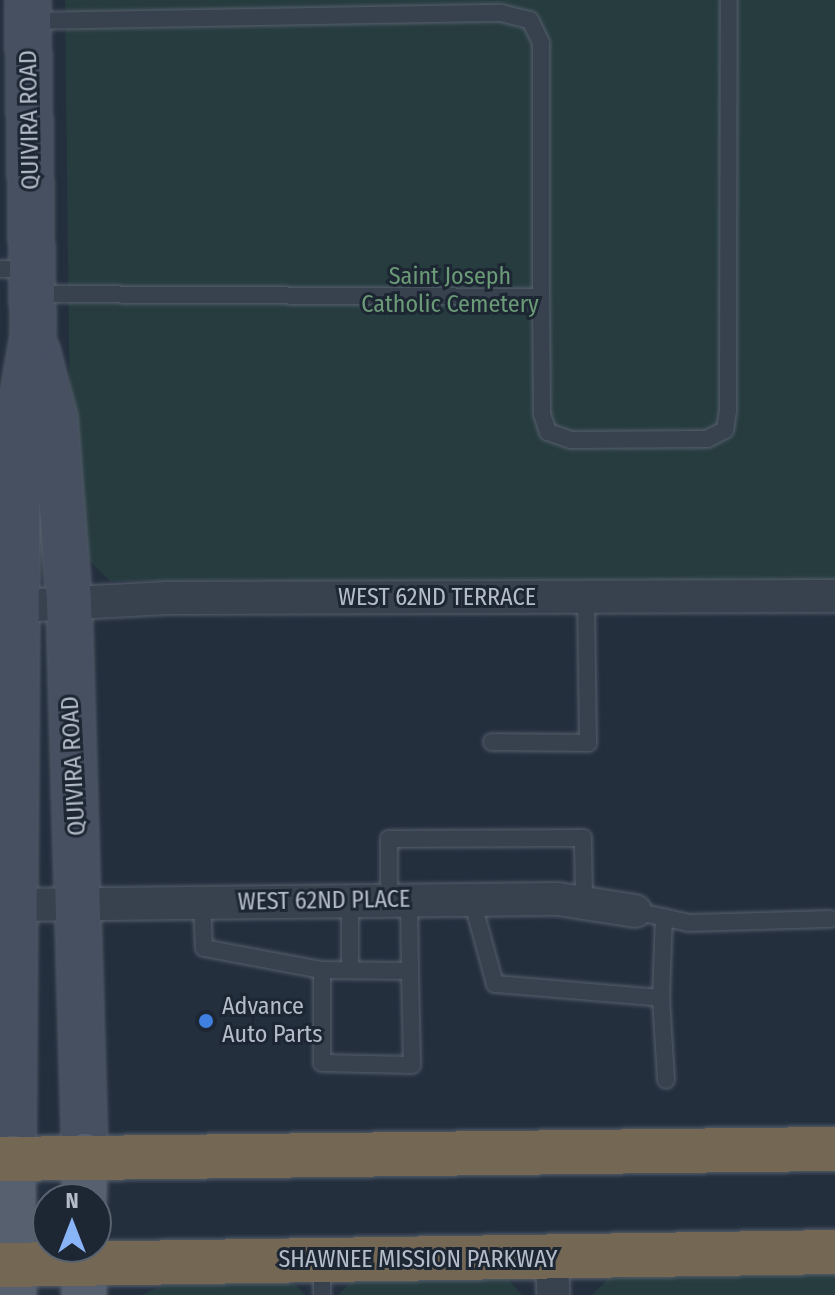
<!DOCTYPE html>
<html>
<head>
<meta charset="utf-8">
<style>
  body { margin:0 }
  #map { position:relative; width:835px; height:1295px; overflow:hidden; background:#242f3e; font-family:"Fira Sans Condensed",sans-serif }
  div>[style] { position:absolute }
  .green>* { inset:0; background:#263c3f }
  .roads { filter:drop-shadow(0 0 2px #565f6c) drop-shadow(0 0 2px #565f6c) }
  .lane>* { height:16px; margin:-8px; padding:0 8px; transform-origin:8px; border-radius:8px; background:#38414e }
  .street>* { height:32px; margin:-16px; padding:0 16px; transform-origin:16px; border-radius:16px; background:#38414e }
  .secondary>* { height:44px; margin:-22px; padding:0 22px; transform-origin:22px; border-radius:22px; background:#465061 }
  .primary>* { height:44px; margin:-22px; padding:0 22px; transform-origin:22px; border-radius:22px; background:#56606e }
  .highway>* { height:44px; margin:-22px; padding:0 22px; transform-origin:22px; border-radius:22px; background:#746855 }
  .dots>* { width:22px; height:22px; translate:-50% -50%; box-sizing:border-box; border:4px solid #1d2633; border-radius:50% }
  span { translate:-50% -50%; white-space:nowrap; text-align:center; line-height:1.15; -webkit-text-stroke:6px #1d2633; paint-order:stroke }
  .street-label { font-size:24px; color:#b4bcc9 }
  .park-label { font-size:24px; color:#6b9a76 }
  .poi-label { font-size:24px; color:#b4bcc9 }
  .left { translate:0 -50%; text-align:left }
  .north { position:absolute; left:32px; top:1183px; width:80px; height:80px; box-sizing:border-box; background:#1d2633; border:2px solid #59626f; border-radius:50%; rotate:0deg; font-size:22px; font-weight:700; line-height:32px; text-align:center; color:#b4bcc9 }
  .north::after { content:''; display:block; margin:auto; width:28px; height:36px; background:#8ab4f8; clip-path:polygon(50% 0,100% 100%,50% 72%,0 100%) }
</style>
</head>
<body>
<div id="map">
  <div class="green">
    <div style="clip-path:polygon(65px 0,835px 0,835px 580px,110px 581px,80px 552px,70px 435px)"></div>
    <div style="clip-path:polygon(835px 1273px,835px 1295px,592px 1295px,609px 1278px)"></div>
    <div style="clip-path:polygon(507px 1278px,522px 1295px,338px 1295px,353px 1280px)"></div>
    <div style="clip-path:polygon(291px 1280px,305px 1295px,142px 1295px,172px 1281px)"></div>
  </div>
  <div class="roads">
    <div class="lane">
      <div style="left:30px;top:21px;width:471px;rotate:-1deg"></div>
      <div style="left:501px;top:13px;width:30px;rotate:14deg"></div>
      <div style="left:530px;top:20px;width:25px;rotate:64deg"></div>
      <div style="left:541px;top:43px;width:254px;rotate:90deg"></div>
      <div style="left:0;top:269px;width:31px"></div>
      <div style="left:34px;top:294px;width:507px;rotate:0.34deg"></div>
      <div style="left:541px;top:297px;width:117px;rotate:89.5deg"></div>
      <div style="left:542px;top:414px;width:19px;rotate:72deg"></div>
      <div style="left:548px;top:432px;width:24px;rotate:19deg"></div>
      <div style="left:571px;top:440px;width:136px;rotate:-0.4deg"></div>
      <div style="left:707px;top:439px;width:20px;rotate:-27deg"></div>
      <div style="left:725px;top:430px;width:20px;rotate:-81deg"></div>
      <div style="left:728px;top:410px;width:410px;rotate:-89.9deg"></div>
      <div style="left:492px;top:742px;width:96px;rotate:0.6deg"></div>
      <div style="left:588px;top:743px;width:145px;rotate:-90.8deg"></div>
      <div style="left:409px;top:900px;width:71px;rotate:89.2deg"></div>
      <div style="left:472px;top:900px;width:87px;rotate:74.7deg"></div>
      <div style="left:495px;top:984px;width:167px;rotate:4.8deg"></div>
      <div style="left:661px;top:998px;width:81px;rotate:-87.9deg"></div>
      <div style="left:350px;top:901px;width:69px;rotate:90deg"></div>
      <div style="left:389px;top:901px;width:62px;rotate:-90deg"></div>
      <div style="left:389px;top:839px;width:194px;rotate:-0.3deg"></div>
      <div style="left:583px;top:838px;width:62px;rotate:89.1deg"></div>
      <div style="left:202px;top:903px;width:45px;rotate:87.5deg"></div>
      <div style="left:204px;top:948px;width:120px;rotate:10.6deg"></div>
      <div style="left:322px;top:970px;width:88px;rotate:0.7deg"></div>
      <div style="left:410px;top:971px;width:94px;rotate:88.8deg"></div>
      <div style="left:412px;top:1065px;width:90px;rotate:-178.7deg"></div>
      <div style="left:322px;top:1063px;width:93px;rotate:-90deg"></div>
      <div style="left:635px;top:911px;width:55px;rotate:12.5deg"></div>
      <div style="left:689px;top:923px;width:141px;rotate:-1.6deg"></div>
      <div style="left:661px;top:998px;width:82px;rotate:86.5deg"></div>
      <div style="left:322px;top:1263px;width:32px;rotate:90deg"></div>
    </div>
    <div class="street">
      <div style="left:0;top:607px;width:168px;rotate:-3.1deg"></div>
      <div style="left:168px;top:598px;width:667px;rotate:-0.17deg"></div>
      <div style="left:12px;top:905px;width:546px;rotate:-0.63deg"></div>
      <div style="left:558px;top:899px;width:78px;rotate:8.9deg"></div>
      <div style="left:552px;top:1259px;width:36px;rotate:88deg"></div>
    </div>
    <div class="secondary">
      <div style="left:37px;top:351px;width:69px;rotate:75deg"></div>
      <div style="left:55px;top:418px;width:185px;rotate:85.6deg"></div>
      <div style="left:69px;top:602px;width:554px;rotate:88.35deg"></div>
      <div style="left:13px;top:1158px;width:736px;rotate:-89.61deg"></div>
      <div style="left:18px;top:422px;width:86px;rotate:-80deg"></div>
      <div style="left:33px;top:337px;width:337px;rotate:-90.9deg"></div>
    </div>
    <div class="primary">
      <div style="left:13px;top:1158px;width:137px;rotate:89.6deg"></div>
      <div style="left:84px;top:1199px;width:43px;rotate:-88.7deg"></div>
      <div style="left:84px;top:1295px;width:48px;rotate:-90deg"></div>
    </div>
    <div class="highway">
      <div style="left:0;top:1159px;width:835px;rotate:-0.69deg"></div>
      <div style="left:0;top:1265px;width:835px;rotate:-0.89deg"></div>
    </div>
  </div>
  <div class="dots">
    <div style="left:206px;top:1021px;background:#3f7fe0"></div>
  </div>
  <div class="street-label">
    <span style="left:30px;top:120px;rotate:-91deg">QUIVIRA ROAD</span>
    <span style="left:437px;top:598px">WEST 62ND TERRACE</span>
    <span style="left:74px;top:766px;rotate:-93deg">QUIVIRA ROAD</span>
    <span style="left:324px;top:901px;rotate:-1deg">WEST 62ND PLACE</span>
    <span style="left:418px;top:1260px">SHAWNEE MISSION PARKWAY</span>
  </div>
  <div class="park-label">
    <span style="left:450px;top:291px">Saint Joseph<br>Catholic Cemetery</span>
  </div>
  <div class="poi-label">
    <span class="left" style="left:222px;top:1021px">Advance<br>Auto Parts</span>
  </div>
  <div class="north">N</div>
</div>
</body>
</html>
